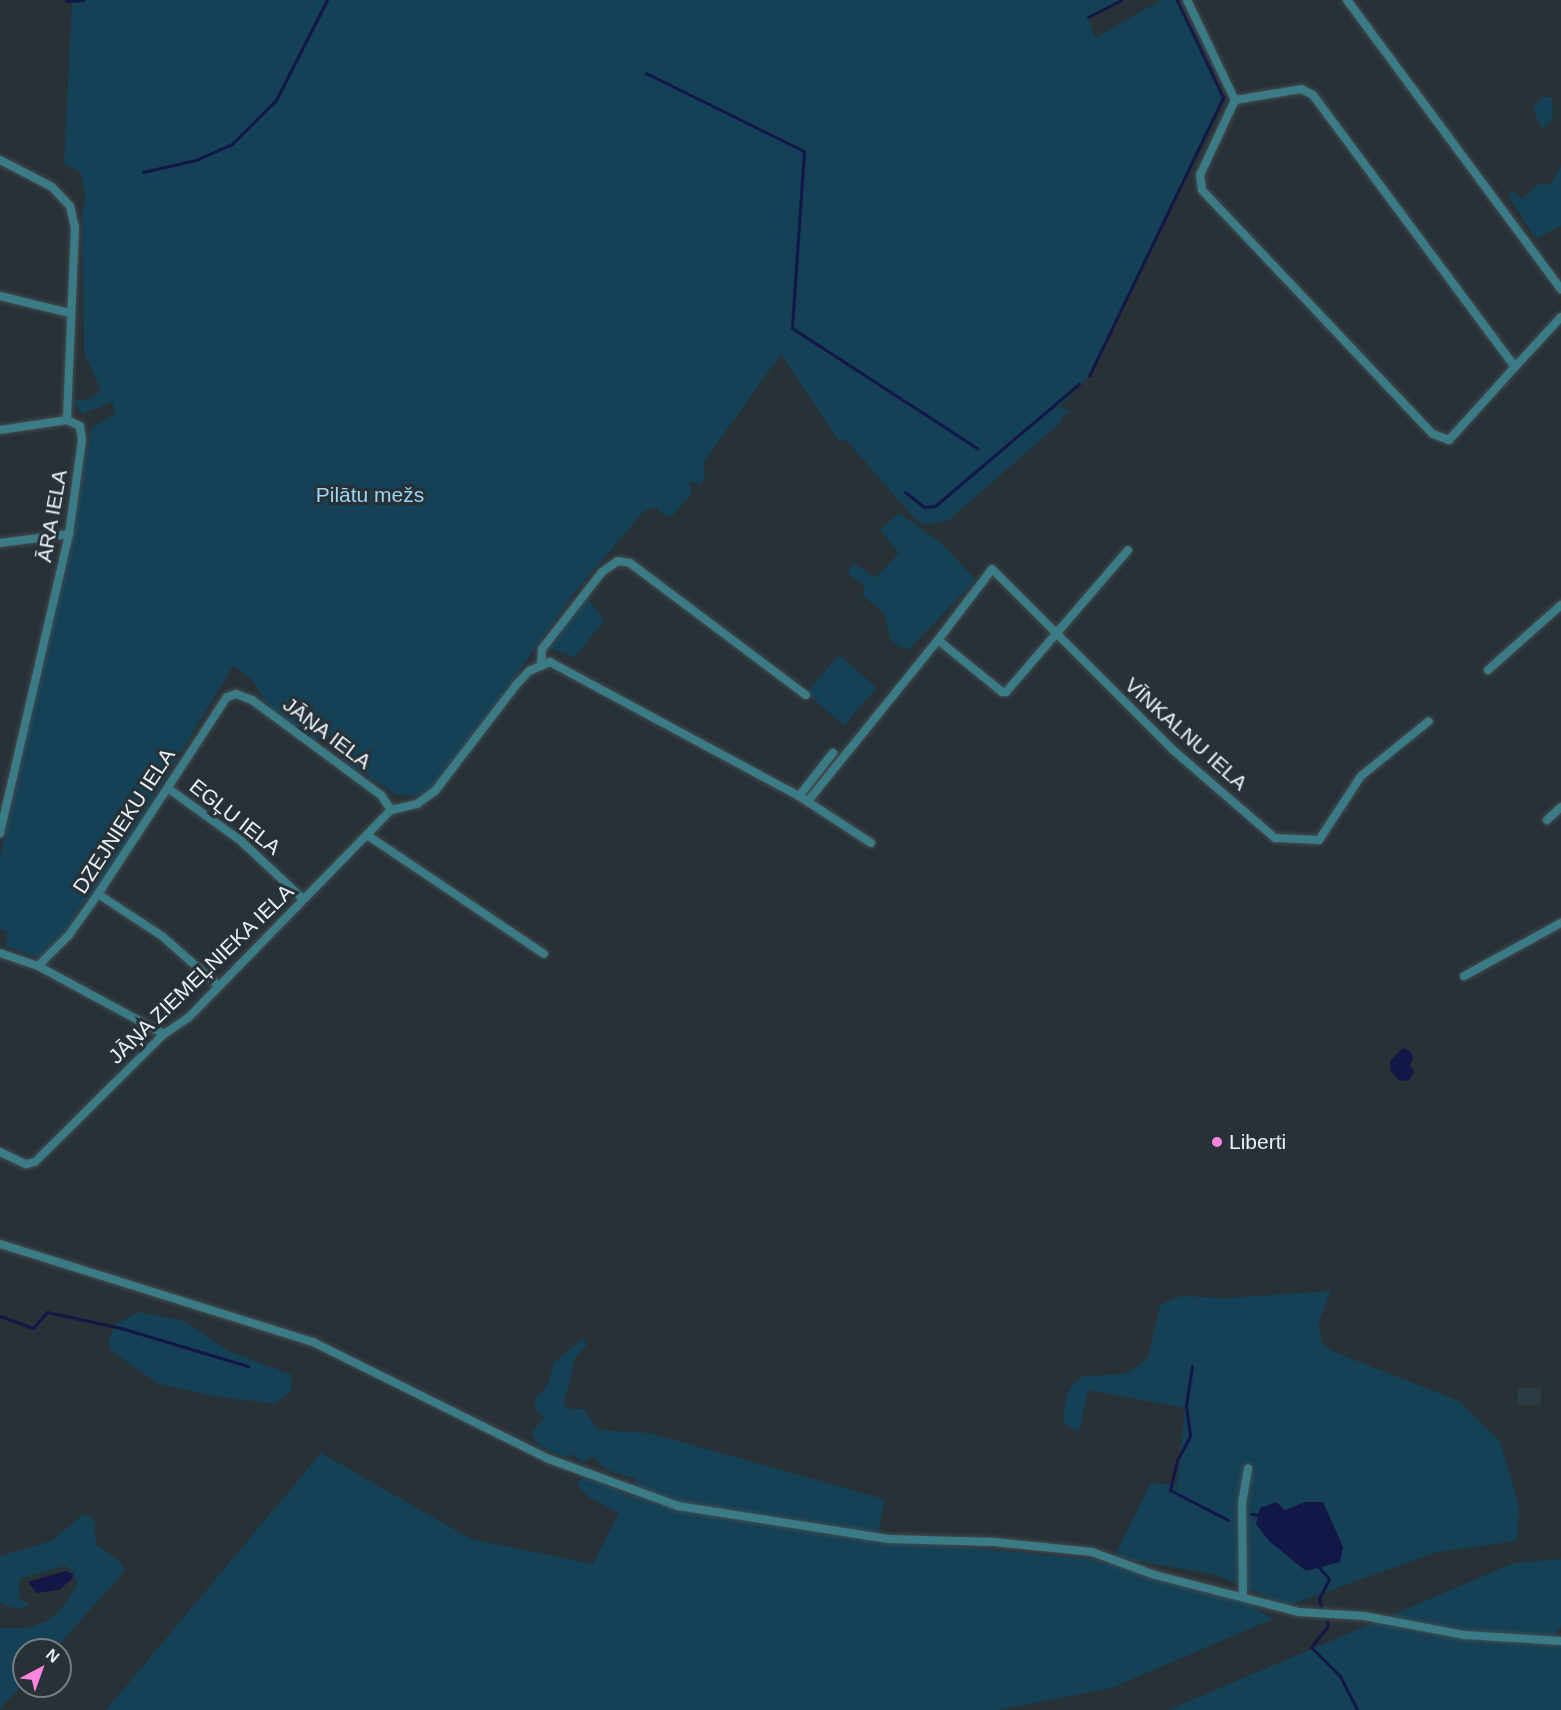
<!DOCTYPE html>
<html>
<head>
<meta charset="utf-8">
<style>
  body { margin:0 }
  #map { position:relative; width:1561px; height:1710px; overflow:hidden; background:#273136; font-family:Arial,sans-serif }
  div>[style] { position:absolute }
  .built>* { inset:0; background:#2c3c45; transform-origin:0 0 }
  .green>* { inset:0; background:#144155; transform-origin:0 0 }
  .water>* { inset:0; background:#131748 }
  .stream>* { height:3px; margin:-1.5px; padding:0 1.5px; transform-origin:1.5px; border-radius:1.5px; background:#131748 }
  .roads { filter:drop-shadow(0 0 2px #424c51) drop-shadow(0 0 2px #424c51) }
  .minor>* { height:8px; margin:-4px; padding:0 4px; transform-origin:4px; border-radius:4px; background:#3b7b86 }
  .dots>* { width:16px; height:16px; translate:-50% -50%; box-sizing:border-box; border:3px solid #273136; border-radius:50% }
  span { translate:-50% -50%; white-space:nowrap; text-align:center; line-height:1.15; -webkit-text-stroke:6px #273136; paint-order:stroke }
  .park-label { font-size:21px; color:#9cd5f3 }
  .street-label { font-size:21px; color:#eaf0f4 }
  .poi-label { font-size:21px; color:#eaf0f4 }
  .left { translate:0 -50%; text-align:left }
  .north { position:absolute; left:12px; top:1638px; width:60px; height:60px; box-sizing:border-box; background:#273136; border:2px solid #757d82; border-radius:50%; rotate:41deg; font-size:16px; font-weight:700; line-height:24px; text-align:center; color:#eaf0f4 }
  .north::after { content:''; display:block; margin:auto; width:21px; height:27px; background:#fe85df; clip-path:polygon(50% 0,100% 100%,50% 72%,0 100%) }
</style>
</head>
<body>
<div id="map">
  <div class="built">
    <div style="left:1518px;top:1388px;width:23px;height:17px"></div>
  </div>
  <div class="green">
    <div style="clip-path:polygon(72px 0,1121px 0,1088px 17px,1095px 38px,1161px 0,1177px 0,1223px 97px,1089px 376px,1060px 407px,1074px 413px,1064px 414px,1060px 423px,949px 520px,924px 525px,915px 519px,847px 441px,838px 440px,781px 354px,703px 463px,705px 478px,701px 484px,689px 482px,692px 493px,671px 517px,658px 512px,659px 507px,644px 511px,575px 592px,447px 772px,422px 797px,395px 794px,365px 774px,349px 768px,331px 736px,312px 740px,272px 713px,252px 679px,233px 666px,101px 885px,80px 907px,66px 936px,45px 956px,33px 956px,5px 946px,8px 932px,0 929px,0 856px,71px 537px,91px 428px,115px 414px,112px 402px,83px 414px,72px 400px,87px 400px,101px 391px,84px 352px,82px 215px,85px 199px,81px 173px,64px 164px)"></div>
    <div style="clip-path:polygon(1542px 97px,1552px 97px,1553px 115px,1549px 124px,1541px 128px,1533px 108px)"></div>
    <div style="clip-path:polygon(1561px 166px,1561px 226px,1536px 239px,1509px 197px,1511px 190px,1522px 199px,1540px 183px,1550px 185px)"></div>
    <div style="clip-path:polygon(899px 513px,941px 543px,976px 580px,908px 650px,891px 641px,884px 613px,863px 596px,864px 585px,847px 573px,853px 562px,875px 578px,899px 553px,880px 530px)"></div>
    <div style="clip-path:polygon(588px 598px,604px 621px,575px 657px,549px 648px)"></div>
    <div style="left:839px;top:655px;width:50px;height:50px;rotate:41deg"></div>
    <div style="clip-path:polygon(1331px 1291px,1318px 1324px,1322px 1342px,1332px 1351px,1459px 1401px,1500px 1441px,1519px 1506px,1517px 1541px,1437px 1552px,1287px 1606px,1217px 1575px,1114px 1557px,1151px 1483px,1177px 1485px,1185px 1408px,1088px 1390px,1079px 1433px,1063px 1423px,1066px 1397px,1073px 1384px,1083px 1376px,1124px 1374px,1135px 1369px,1148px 1357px,1160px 1306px,1165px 1302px,1181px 1296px,1226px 1298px)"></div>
    <div style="clip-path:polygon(138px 1312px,184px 1321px,227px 1350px,292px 1375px,291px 1390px,276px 1404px,214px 1396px,159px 1384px,111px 1351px,108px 1341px,116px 1324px)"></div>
    <div style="clip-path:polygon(583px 1338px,587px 1345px,576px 1356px,564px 1404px,569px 1409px,584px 1409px,598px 1430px,650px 1433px,884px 1499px,878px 1539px,1090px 1559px,1238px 1597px,1273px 1619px,1111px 1688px,998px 1710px,106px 1710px,321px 1453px,471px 1539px,593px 1564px,619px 1513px,590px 1498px,577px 1485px,585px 1474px,597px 1476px,606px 1485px,633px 1498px,636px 1479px,607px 1470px,594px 1457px,581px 1462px,572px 1454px,566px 1458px,539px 1446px,531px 1432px,545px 1418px,535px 1409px,535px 1400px,547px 1386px,554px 1363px)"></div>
    <div style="clip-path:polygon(84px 1514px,94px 1519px,96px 1545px,118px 1559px,125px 1571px,54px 1650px,24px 1650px,24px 1683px,0 1709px,0 1628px,28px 1628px,46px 1621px,59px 1612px,77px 1585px,74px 1572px,65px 1566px,22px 1578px,18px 1585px,20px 1599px,29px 1605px,21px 1609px,5px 1606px,0 1602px,0 1556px,51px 1541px)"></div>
    <div style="clip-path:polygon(1561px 1559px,1561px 1627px,1547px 1644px,1561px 1646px,1561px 1710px,1168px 1710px,1514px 1563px)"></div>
  </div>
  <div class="water">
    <div style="clip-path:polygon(1403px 1048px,1411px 1052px,1413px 1059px,1410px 1065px,1414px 1072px,1409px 1080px,1400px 1081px,1391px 1072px,1390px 1061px)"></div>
    <div style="clip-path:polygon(1276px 1502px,1285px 1510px,1305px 1502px,1323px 1502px,1343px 1547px,1340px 1562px,1306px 1571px,1269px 1541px,1256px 1524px,1260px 1508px)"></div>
    <div style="clip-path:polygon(66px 1571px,73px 1574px,72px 1579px,59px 1590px,37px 1593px,28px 1582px)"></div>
  </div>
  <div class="stream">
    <div style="left:66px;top:1px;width:17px;rotate:-3deg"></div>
    <div style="left:1088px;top:17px;width:37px;rotate:-27deg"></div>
    <div style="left:646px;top:73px;width:176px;rotate:26.3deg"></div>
    <div style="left:804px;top:151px;width:177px;rotate:93.9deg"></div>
    <div style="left:792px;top:328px;width:221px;rotate:33deg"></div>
    <div style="left:143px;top:172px;width:54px;rotate:-12.8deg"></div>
    <div style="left:196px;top:160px;width:39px;rotate:-24deg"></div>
    <div style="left:232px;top:144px;width:62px;rotate:-45deg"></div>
    <div style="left:276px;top:100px;width:112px;rotate:-63deg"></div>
    <div style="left:1089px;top:376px;width:310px;rotate:-64.3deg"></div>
    <div style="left:1223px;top:97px;width:107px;rotate:-115.4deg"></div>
    <div style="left:905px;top:492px;width:24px;rotate:38deg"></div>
    <div style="left:924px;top:507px;width:11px;rotate:-5deg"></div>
    <div style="left:935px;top:506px;width:189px;rotate:-40.3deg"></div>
    <div style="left:0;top:1316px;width:35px;rotate:20deg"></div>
    <div style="left:33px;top:1328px;width:21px;rotate:-49deg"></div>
    <div style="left:47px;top:1312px;width:76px;rotate:12.2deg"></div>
    <div style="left:121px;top:1328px;width:133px;rotate:16.7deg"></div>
    <div style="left:1192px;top:1366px;width:40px;rotate:98.5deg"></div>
    <div style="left:1186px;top:1406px;width:30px;rotate:82deg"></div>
    <div style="left:1190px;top:1436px;width:27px;rotate:118deg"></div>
    <div style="left:1177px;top:1460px;width:31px;rotate:103deg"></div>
    <div style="left:1170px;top:1490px;width:65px;rotate:27.3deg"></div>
    <div style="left:1251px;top:1514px;width:9px;rotate:6deg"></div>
    <div style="left:1317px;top:1565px;width:18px;rotate:49deg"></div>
    <div style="left:1329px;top:1579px;width:22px;rotate:117deg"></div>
    <div style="left:1319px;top:1599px;width:11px;rotate:75deg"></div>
    <div style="left:1327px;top:1621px;width:5px;rotate:79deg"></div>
    <div style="left:1328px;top:1626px;width:27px;rotate:129deg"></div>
    <div style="left:1311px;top:1647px;width:41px;rotate:45deg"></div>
    <div style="left:1340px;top:1676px;width:38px;rotate:63deg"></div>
  </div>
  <div class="roads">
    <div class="minor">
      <div style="left:1187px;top:0;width:111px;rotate:64.4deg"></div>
      <div style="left:1235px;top:100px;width:83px;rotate:115deg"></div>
      <div style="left:1200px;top:175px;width:15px;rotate:82deg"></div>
      <div style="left:1202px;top:190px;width:336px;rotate:46.6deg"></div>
      <div style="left:1433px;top:434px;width:17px;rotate:21deg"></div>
      <div style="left:1449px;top:440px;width:98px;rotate:-47.9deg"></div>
      <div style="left:1515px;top:367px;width:339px;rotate:-126.6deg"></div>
      <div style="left:1313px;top:95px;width:13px;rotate:-153deg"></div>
      <div style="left:1301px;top:89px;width:67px;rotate:170.5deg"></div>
      <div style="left:1347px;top:0;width:360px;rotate:53.5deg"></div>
      <div style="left:0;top:160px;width:59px;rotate:27.4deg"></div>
      <div style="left:52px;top:187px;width:26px;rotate:47deg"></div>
      <div style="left:70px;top:206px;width:22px;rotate:77deg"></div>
      <div style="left:75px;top:227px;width:193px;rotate:92.4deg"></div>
      <div style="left:67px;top:420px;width:14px;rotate:25deg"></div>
      <div style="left:80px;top:426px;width:14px;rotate:82deg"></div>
      <div style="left:82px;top:440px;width:95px;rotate:97.9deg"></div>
      <div style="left:69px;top:534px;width:307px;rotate:103deg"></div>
      <div style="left:0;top:296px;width:71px;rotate:13.8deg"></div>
      <div style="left:1515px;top:367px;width:68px;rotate:-47.4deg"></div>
      <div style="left:0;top:430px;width:68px;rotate:-8.5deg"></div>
      <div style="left:0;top:543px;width:70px;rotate:-7.4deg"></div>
      <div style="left:938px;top:640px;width:89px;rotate:-52.7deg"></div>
      <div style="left:992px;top:569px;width:256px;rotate:45deg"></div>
      <div style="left:1173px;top:750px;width:135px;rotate:40.8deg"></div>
      <div style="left:1275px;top:838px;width:44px;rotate:2.6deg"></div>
      <div style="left:1319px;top:840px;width:77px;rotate:-56.7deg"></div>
      <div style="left:1361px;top:776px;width:87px;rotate:-39deg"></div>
      <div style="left:541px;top:664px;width:15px;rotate:-86deg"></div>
      <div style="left:542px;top:649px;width:98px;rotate:-52.1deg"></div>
      <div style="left:602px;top:572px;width:19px;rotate:-35deg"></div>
      <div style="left:618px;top:561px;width:12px;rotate:9deg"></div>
      <div style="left:630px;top:563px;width:220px;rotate:36.9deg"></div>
      <div style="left:1488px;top:670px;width:98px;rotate:-41.7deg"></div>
      <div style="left:169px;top:789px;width:89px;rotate:35.8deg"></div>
      <div style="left:241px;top:841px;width:85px;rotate:43.1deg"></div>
      <div style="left:799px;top:796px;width:55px;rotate:-51.7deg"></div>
      <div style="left:808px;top:801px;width:207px;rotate:-51.1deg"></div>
      <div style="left:938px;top:640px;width:82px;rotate:39.1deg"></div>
      <div style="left:1002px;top:692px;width:4px"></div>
      <div style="left:1006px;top:692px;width:187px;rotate:-49.3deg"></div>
      <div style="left:391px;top:810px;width:27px;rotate:-13deg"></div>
      <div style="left:417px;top:804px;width:22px;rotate:-36deg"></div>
      <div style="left:435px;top:791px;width:133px;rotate:-52.6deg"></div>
      <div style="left:516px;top:685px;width:19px;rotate:-47deg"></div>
      <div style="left:529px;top:671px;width:23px;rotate:-23deg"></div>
      <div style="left:550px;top:662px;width:283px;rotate:28.3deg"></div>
      <div style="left:799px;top:796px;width:86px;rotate:33.1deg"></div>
      <div style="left:1547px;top:820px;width:19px;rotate:-43deg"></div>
      <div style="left:367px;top:835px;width:213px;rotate:33.9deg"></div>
      <div style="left:98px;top:894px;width:77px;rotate:33.3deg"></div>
      <div style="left:162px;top:936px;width:76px;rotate:41.3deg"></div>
      <div style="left:0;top:953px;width:40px;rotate:18.9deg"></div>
      <div style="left:38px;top:966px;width:143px;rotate:28.4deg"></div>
      <div style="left:38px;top:966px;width:44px;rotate:-45deg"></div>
      <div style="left:69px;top:935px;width:50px;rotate:-54.7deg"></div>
      <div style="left:98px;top:894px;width:235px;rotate:-56.8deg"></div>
      <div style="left:227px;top:697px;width:9px;rotate:-18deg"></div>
      <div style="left:236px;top:694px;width:17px;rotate:21deg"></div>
      <div style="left:252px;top:700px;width:160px;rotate:36.4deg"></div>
      <div style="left:381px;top:795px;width:18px;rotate:56deg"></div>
      <div style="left:1464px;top:976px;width:111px;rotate:-28.7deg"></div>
      <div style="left:0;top:1152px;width:29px;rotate:25deg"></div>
      <div style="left:26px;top:1164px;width:9px;rotate:-13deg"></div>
      <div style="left:35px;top:1162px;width:182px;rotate:-44.8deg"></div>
      <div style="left:164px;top:1034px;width:30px;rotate:-34deg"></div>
      <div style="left:189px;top:1017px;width:289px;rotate:-45.7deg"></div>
      <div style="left:0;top:1244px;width:328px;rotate:17.4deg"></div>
      <div style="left:313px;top:1342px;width:263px;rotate:26.4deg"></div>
      <div style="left:549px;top:1459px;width:137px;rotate:20deg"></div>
      <div style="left:678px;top:1506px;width:213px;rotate:8.9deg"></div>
      <div style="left:888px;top:1539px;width:106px;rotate:1.6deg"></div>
      <div style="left:994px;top:1542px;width:99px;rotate:5.8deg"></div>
      <div style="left:1092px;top:1552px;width:67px;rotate:20.1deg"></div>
      <div style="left:1155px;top:1575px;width:149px;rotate:14.4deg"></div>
      <div style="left:1299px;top:1612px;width:65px;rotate:3.5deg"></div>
      <div style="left:1364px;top:1616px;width:103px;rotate:10.7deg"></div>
      <div style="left:1465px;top:1635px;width:96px;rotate:3.6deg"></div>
      <div style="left:1243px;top:1596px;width:93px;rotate:-90.6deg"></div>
      <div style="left:1242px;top:1503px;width:35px;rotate:-80deg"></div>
    </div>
  </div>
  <div class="dots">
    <div style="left:1217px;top:1142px;background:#fe85df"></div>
  </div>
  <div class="park-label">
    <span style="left:370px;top:495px">Pilātu mežs</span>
  </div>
  <div class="street-label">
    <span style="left:52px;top:516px;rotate:-80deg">ĀRA IELA</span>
    <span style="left:327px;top:733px;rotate:37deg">JĀŅA IELA</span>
    <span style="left:1186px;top:734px;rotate:42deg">VĪNKALNU IELA</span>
    <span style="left:235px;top:817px;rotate:38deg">EGĻU IELA</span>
    <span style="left:124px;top:821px;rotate:-57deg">DZEJNIEKU IELA</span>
    <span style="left:201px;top:974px;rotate:-44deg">JĀŅA ZIEMEĻNIEKA IELA</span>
  </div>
  <div class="poi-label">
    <span class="left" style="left:1229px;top:1142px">Liberti</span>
  </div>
  <div class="north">N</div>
</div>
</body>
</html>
